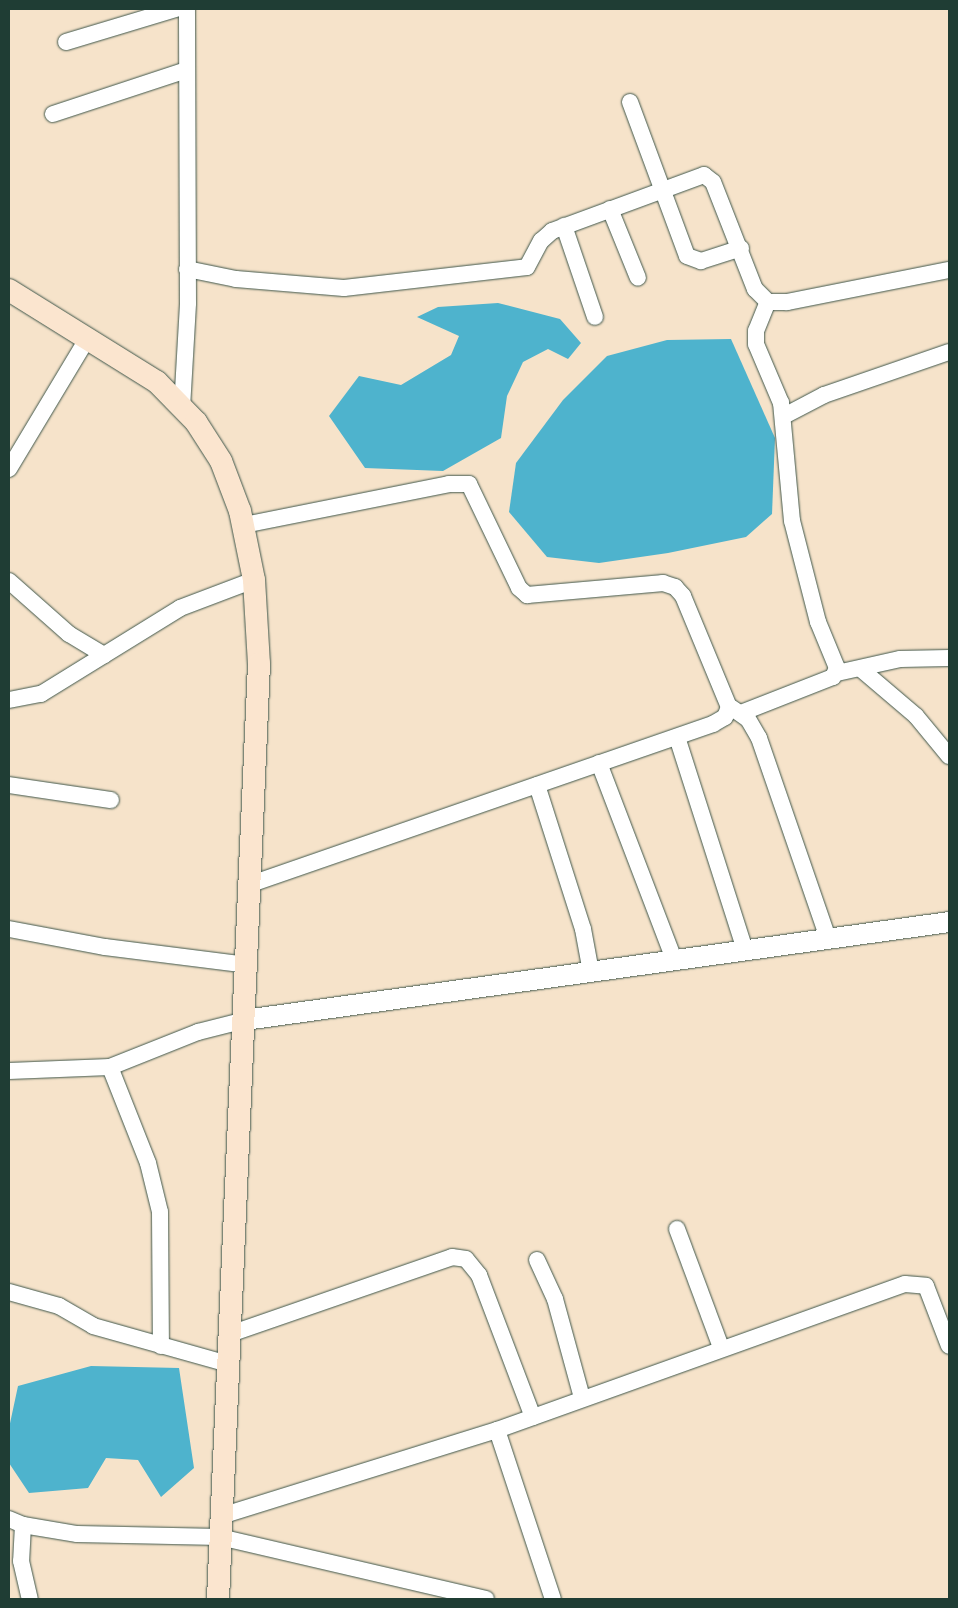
<!DOCTYPE html>
<html>
<head>
<meta charset="utf-8">
<style>
  body { margin:0 }
  #map { position:relative; width:958px; height:1608px; overflow:hidden; background:#f6e3ca; font-family:Cardo,serif }
  div>[style] { position:absolute }
  .water>* { inset:0; background:#4eb3cd }
  .roads { filter:drop-shadow(0 0 1px #3f564a) drop-shadow(0 0 1px #3f564a) }
  .minor>* { height:16px; margin:-8px; padding:0 8px; transform-origin:8px; border-radius:8px; background:#fff }
  .tertiary>* { height:20px; margin:-10px; padding:0 10px; transform-origin:10px; border-radius:10px; background:#fff }
  .secondary>* { height:22px; margin:-11px; padding:0 11px; transform-origin:11px; border-radius:11px; background:#fbe5cf }
  span { translate:-50% -50%; white-space:nowrap; text-align:center; line-height:1.15; -webkit-text-stroke:4px #fbf7ec; paint-order:stroke }
  .frame { position:absolute; inset:0; border:10px solid #1f3d34; pointer-events:none }
</style>
</head>
<body>
<div id="map">
  <div class="water">
    <div style="clip-path:polygon(498px 303px,560px 319px,581px 343px,568px 359px,548px 349px,523px 362px,507px 396px,501px 438px,443px 471px,365px 468px,329px 416px,359px 376px,401px 385px,451px 355px,459px 336px,417px 317px,438px 307px)"></div>
    <div style="clip-path:polygon(731px 339px,775px 438px,772px 514px,746px 537px,668px 553px,599px 563px,547px 557px,509px 512px,516px 463px,563px 400px,607px 356px,667px 340px)"></div>
    <div style="clip-path:polygon(91px 1366px,179px 1368px,194px 1468px,161px 1497px,138px 1460px,106px 1458px,88px 1488px,29px 1493px,9px 1463px,9px 1428px,18px 1386px)"></div>
  </div>
  <div class="roads">
    <div class="minor">
      <div style="left:66px;top:42px;width:115px;rotate:-16.7deg"></div>
      <div style="left:630px;top:102px;width:164px;rotate:69.7deg"></div>
      <div style="left:687px;top:256px;width:15px;rotate:20deg"></div>
      <div style="left:701px;top:261px;width:42px;rotate:-18deg"></div>
      <div style="left:53px;top:114px;width:141px;rotate:-18.2deg"></div>
      <div style="left:610px;top:209px;width:74px;rotate:67.9deg"></div>
      <div style="left:564px;top:226px;width:96px;rotate:71.2deg"></div>
      <div style="left:187px;top:269px;width:50px;rotate:11.5deg"></div>
      <div style="left:236px;top:279px;width:108px;rotate:4.8deg"></div>
      <div style="left:344px;top:288px;width:184px;rotate:-6.5deg"></div>
      <div style="left:527px;top:267px;width:30px;rotate:-62deg"></div>
      <div style="left:541px;top:241px;width:15px;rotate:-42deg"></div>
      <div style="left:552px;top:231px;width:162px;rotate:-20.2deg"></div>
      <div style="left:704px;top:175px;width:11px;rotate:38deg"></div>
      <div style="left:713px;top:182px;width:115px;rotate:68.6deg"></div>
      <div style="left:755px;top:289px;width:18px;rotate:45deg"></div>
      <div style="left:768px;top:302px;width:19px"></div>
      <div style="left:787px;top:302px;width:165px;rotate:-11.2deg"></div>
      <div style="left:182px;top:408px;width:105px;rotate:-86.7deg"></div>
      <div style="left:188px;top:303px;width:294px;rotate:-90.2deg"></div>
      <div style="left:784px;top:416px;width:45px;rotate:-27.7deg"></div>
      <div style="left:824px;top:395px;width:132px;rotate:-19deg"></div>
      <div style="left:9px;top:469px;width:152px;rotate:-59deg"></div>
      <div style="left:244px;top:525px;width:209px;rotate:-11.3deg"></div>
      <div style="left:449px;top:484px;width:20px"></div>
      <div style="left:469px;top:484px;width:115px;rotate:64.3deg"></div>
      <div style="left:519px;top:588px;width:11px;rotate:41deg"></div>
      <div style="left:527px;top:595px;width:137px;rotate:-5deg"></div>
      <div style="left:663px;top:583px;width:13px;rotate:18deg"></div>
      <div style="left:675px;top:587px;width:12px;rotate:48deg"></div>
      <div style="left:683px;top:596px;width:120px;rotate:67.5deg"></div>
      <div style="left:729px;top:707px;width:11px;rotate:112deg"></div>
      <div style="left:725px;top:717px;width:14px;rotate:150deg"></div>
      <div style="left:713px;top:724px;width:490px;rotate:160.9deg"></div>
      <div style="left:9px;top:581px;width:80px;rotate:41.5deg"></div>
      <div style="left:69px;top:634px;width:41px;rotate:31deg"></div>
      <div style="left:862px;top:670px;width:71px;rotate:40.4deg"></div>
      <div style="left:916px;top:716px;width:52px;rotate:50.5deg"></div>
      <div style="left:837px;top:673px;width:65px;rotate:-12.5deg"></div>
      <div style="left:900px;top:659px;width:49px;rotate:-1.2deg"></div>
      <div style="left:9px;top:700px;width:33px;rotate:-11deg"></div>
      <div style="left:41px;top:694px;width:163px;rotate:-31.7deg"></div>
      <div style="left:180px;top:608px;width:79px;rotate:-20.7deg"></div>
      <div style="left:732px;top:708px;width:19px;rotate:35deg"></div>
      <div style="left:748px;top:719px;width:22px;rotate:60deg"></div>
      <div style="left:759px;top:738px;width:212px;rotate:71deg"></div>
      <div style="left:741px;top:713px;width:99px;rotate:-21.4deg"></div>
      <div style="left:833px;top:677px;width:10px;rotate:-66deg"></div>
      <div style="left:837px;top:668px;width:50px;rotate:-112.4deg"></div>
      <div style="left:818px;top:622px;width:104px;rotate:-104.4deg"></div>
      <div style="left:792px;top:521px;width:119px;rotate:-95.3deg"></div>
      <div style="left:781px;top:403px;width:64px;rotate:-113deg"></div>
      <div style="left:756px;top:344px;width:13px;rotate:-90deg"></div>
      <div style="left:756px;top:331px;width:31px;rotate:-68deg"></div>
      <div style="left:677px;top:737px;width:224px;rotate:72.3deg"></div>
      <div style="left:599px;top:763px;width:210px;rotate:69.1deg"></div>
      <div style="left:9px;top:785px;width:103px;rotate:8.4deg"></div>
      <div style="left:537px;top:785px;width:151px;rotate:72.3deg"></div>
      <div style="left:583px;top:929px;width:44px;rotate:79.5deg"></div>
      <div style="left:9px;top:929px;width:98px;rotate:10.6deg"></div>
      <div style="left:105px;top:947px;width:143px;rotate:7.2deg"></div>
      <div style="left:110px;top:1067px;width:103px;rotate:68.4deg"></div>
      <div style="left:148px;top:1163px;width:50px;rotate:76.2deg"></div>
      <div style="left:160px;top:1212px;width:134px;rotate:89.6deg"></div>
      <div style="left:9px;top:1071px;width:101px;rotate:-2.3deg"></div>
      <div style="left:110px;top:1067px;width:95px;rotate:-21.7deg"></div>
      <div style="left:198px;top:1032px;width:49px;rotate:-14.3deg"></div>
      <div style="left:677px;top:1229px;width:126px;rotate:69.6deg"></div>
      <div style="left:537px;top:1260px;width:43px;rotate:65.2deg"></div>
      <div style="left:555px;top:1299px;width:103px;rotate:74.7deg"></div>
      <div style="left:9px;top:1292px;width:52px;rotate:15.6deg"></div>
      <div style="left:59px;top:1306px;width:39px;rotate:30deg"></div>
      <div style="left:93px;top:1326px;width:140px;rotate:15.7deg"></div>
      <div style="left:230px;top:1334px;width:235px;rotate:-19.1deg"></div>
      <div style="left:452px;top:1257px;width:14px;rotate:8deg"></div>
      <div style="left:466px;top:1259px;width:21px;rotate:51deg"></div>
      <div style="left:479px;top:1275px;width:152px;rotate:69.2deg"></div>
      <div style="left:497px;top:1430px;width:178px;rotate:71.7deg"></div>
      <div style="left:221px;top:1516px;width:289px;rotate:-17.3deg"></div>
      <div style="left:497px;top:1430px;width:433px;rotate:-19.7deg"></div>
      <div style="left:905px;top:1284px;width:21px;rotate:5deg"></div>
      <div style="left:926px;top:1286px;width:64px;rotate:69deg"></div>
      <div style="left:9px;top:1519px;width:15px;rotate:23deg"></div>
      <div style="left:23px;top:1525px;width:55px;rotate:9.5deg"></div>
      <div style="left:77px;top:1534px;width:143px;rotate:1.2deg"></div>
      <div style="left:220px;top:1537px;width:273px;rotate:13.1deg"></div>
      <div style="left:23px;top:1525px;width:36px;rotate:93deg"></div>
      <div style="left:21px;top:1561px;width:39px;rotate:77deg"></div>
    </div>
    <div class="tertiary">
      <div style="left:245px;top:1020px;width:711px;rotate:-7.92deg"></div>
    </div>
    <div class="secondary">
      <div style="left:9px;top:290px;width:174px;rotate:31.9deg"></div>
      <div style="left:157px;top:382px;width:56px;rotate:45.7deg"></div>
      <div style="left:196px;top:422px;width:46px;rotate:57.3deg"></div>
      <div style="left:221px;top:461px;width:53px;rotate:69.2deg"></div>
      <div style="left:240px;top:511px;width:70px;rotate:78.5deg"></div>
      <div style="left:254px;top:580px;width:84px;rotate:86.6deg"></div>
      <div style="left:259px;top:664px;width:936px;rotate:92.51deg"></div>
    </div>
  </div>
  <div class="frame"></div>
</div>
</body>
</html>
